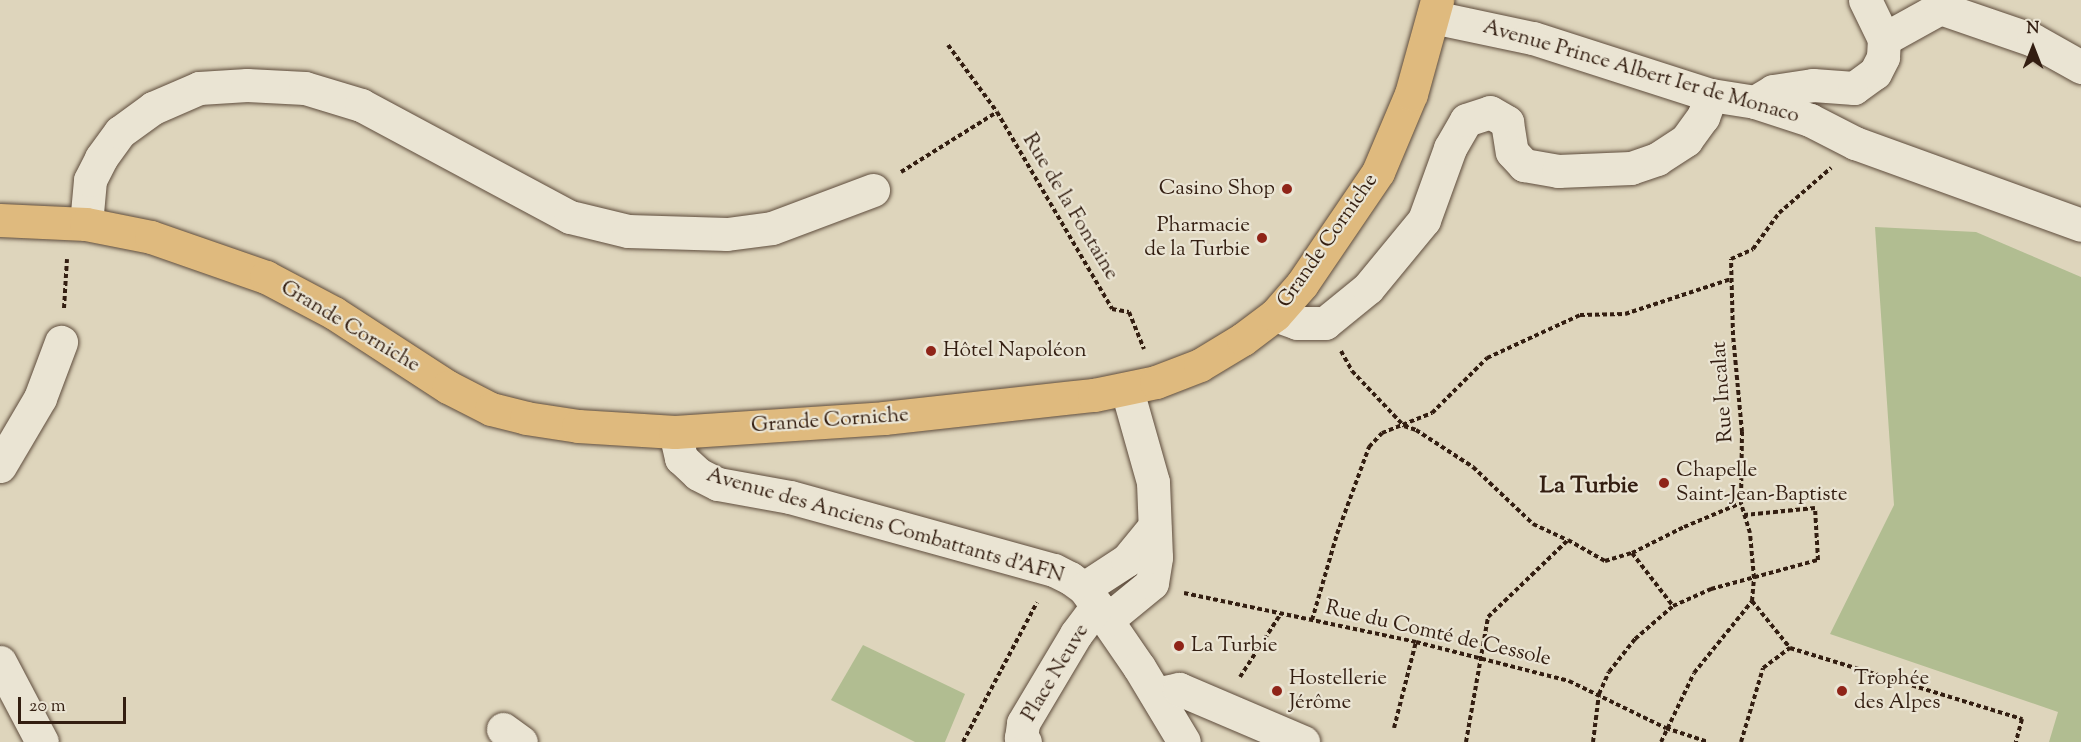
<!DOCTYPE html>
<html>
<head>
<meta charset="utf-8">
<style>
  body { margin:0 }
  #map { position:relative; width:2081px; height:742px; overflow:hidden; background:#ded5bc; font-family:"Sorts Mill Goudy",serif }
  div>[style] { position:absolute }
  .green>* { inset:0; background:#b1bd91 }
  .path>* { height:4px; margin-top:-2px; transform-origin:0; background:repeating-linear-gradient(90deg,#331e11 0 4.5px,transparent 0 7.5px) }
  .roads { filter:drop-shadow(0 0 2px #5e4c3c) drop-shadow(0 0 2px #5e4c3c) }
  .minor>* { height:33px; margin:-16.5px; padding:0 16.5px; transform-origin:16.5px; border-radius:16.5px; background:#eae4d3 }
  .major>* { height:33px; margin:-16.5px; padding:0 16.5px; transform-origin:16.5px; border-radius:16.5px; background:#dfba7e }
  .dots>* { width:16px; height:16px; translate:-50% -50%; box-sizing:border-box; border:3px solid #eae4d3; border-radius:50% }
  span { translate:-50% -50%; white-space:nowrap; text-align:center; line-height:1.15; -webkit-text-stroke:4.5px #eae4d3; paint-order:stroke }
  .street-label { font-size:21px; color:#331e11 }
  .poi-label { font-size:21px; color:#331e11 }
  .right { translate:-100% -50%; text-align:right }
  .left { translate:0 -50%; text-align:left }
  .quarter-label { font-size:24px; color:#331e11; font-weight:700 }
  .north { position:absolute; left:2003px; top:18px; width:60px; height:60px; -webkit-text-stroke:4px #eae4d3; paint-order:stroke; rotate:0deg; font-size:16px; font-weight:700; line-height:24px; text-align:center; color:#331e11 }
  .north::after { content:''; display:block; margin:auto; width:21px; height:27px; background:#331e11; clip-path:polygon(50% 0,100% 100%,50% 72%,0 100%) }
  .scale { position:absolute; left:18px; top:697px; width:108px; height:27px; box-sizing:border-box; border:3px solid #331e11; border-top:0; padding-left:8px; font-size:18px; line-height:21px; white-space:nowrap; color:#331e11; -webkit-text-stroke:4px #eae4d3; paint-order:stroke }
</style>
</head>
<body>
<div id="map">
  <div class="green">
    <div style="clip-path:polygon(1875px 227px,1976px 232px,2081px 277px,2081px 742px,2049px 742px,2058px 712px,1830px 634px,1894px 505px)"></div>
    <div style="clip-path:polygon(863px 645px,965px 694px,945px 742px,915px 742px,831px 700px)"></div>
  </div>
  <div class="path">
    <div style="left:948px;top:45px;width:83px;rotate:53.8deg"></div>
    <div style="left:997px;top:112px;width:228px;rotate:59.7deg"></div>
    <div style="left:1112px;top:309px;width:17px;rotate:10deg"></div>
    <div style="left:1129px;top:312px;width:40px;rotate:68deg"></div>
    <div style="left:901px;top:172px;width:113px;rotate:-32deg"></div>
    <div style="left:64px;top:308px;width:49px;rotate:-86.5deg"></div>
    <div style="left:1341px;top:351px;width:23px;rotate:61deg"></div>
    <div style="left:1352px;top:371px;width:76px;rotate:46.6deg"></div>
    <div style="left:1404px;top:426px;width:13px;rotate:18deg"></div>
    <div style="left:1416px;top:430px;width:68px;rotate:33deg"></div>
    <div style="left:1473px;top:467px;width:83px;rotate:43.5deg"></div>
    <div style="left:1533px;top:524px;width:38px;rotate:25deg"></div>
    <div style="left:1568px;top:540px;width:43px;rotate:29.6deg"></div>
    <div style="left:1605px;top:561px;width:28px;rotate:-17deg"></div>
    <div style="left:1632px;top:553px;width:58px;rotate:-26.6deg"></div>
    <div style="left:1684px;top:527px;width:62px;rotate:-22.8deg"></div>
    <div style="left:1632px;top:553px;width:67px;rotate:52.3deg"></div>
    <div style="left:1184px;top:593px;width:237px;rotate:11.9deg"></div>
    <div style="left:1416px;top:642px;width:158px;rotate:14.3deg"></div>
    <div style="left:1569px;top:681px;width:108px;rotate:25.9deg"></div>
    <div style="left:1666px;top:728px;width:44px;rotate:18.4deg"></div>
    <div style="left:1752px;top:601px;width:60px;rotate:51deg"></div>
    <div style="left:1790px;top:648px;width:243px;rotate:17deg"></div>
    <div style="left:2022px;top:719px;width:24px;rotate:105deg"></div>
    <div style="left:1312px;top:620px;width:90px;rotate:-73.8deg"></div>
    <div style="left:1337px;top:534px;width:93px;rotate:-69.8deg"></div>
    <div style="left:1369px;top:447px;width:19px;rotate:-47deg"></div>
    <div style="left:1382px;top:433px;width:54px;rotate:-21.8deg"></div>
    <div style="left:1432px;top:413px;width:78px;rotate:-45deg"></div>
    <div style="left:1487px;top:358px;width:102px;rotate:-24.8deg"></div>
    <div style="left:1580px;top:315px;width:45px;rotate:-1.3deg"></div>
    <div style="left:1625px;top:314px;width:112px;rotate:-18.3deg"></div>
    <div style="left:1240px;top:677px;width:74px;rotate:-57.2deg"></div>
    <div style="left:1394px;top:728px;width:89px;rotate:-75.7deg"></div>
    <div style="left:963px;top:742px;width:158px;rotate:-62.1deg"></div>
    <div style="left:1466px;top:742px;width:127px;rotate:-80deg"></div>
    <div style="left:1488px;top:617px;width:111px;rotate:-43.9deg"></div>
    <div style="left:1593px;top:742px;width:48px;rotate:-82.9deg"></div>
    <div style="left:1599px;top:694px;width:24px;rotate:-66deg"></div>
    <div style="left:1609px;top:672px;width:42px;rotate:-51.8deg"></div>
    <div style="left:1635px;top:639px;width:50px;rotate:-41deg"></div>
    <div style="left:1673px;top:606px;width:42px;rotate:-24.1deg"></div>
    <div style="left:1711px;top:589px;width:111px;rotate:-15.2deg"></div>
    <div style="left:1818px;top:560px;width:52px;rotate:-93.3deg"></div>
    <div style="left:1815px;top:508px;width:71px;rotate:174.4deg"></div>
    <div style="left:1661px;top:742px;width:76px;rotate:-64.4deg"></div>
    <div style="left:1694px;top:673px;width:92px;rotate:-51.1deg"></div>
    <div style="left:1752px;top:601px;width:23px;rotate:-85deg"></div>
    <div style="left:1754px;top:578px;width:45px;rotate:-95.1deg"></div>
    <div style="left:1750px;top:533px;width:31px;rotate:-107deg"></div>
    <div style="left:1741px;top:503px;width:71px;rotate:-89.2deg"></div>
    <div style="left:1742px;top:432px;width:97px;rotate:-95.3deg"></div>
    <div style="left:1733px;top:335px;width:76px;rotate:-91.5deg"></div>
    <div style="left:1731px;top:259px;width:24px;rotate:-24deg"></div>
    <div style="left:1753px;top:249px;width:44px;rotate:-54.2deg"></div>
    <div style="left:1779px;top:213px;width:69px;rotate:-40.9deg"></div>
    <div style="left:1741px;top:742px;width:77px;rotate:-73.4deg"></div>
    <div style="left:1763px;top:668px;width:34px;rotate:-37deg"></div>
  </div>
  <div class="roads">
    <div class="minor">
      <div style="left:1865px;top:0;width:43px;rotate:64deg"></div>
      <div style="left:1433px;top:17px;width:102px;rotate:11.9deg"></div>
      <div style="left:1533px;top:38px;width:187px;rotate:17.8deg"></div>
      <div style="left:1711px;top:95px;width:45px;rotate:9deg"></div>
      <div style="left:1755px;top:102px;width:58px;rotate:18.1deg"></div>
      <div style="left:1810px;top:120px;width:51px;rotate:27.1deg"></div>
      <div style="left:1855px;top:143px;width:240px;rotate:19.9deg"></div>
      <div style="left:1884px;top:39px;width:64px;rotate:-29deg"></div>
      <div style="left:1940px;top:8px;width:98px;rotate:19deg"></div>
      <div style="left:2033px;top:40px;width:55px;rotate:29.4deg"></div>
      <div style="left:1755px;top:102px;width:21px;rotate:-31deg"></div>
      <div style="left:1773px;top:91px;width:40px;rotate:-8.5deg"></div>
      <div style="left:1813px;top:85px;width:41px;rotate:4.2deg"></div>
      <div style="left:1854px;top:88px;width:26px;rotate:-36deg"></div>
      <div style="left:1875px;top:73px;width:18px;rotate:-63deg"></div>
      <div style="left:1883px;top:57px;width:18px;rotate:-87deg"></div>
      <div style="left:86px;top:224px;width:44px;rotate:-84.8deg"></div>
      <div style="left:90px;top:180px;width:25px;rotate:-63deg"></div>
      <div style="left:101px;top:158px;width:32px;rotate:-54deg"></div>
      <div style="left:120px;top:132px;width:41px;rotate:-36deg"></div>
      <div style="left:153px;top:108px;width:50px;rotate:-23.5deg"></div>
      <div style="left:199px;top:88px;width:48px;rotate:-3.6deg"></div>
      <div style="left:247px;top:85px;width:58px;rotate:3deg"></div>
      <div style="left:305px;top:88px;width:59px;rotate:16.9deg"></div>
      <div style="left:361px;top:105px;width:237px;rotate:28.2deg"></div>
      <div style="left:570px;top:217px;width:60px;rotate:13.6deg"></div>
      <div style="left:628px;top:231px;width:99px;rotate:1.7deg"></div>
      <div style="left:727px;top:234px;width:45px;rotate:-7.6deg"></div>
      <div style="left:772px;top:228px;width:108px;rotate:-20.6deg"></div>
      <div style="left:1275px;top:315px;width:23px;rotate:20deg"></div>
      <div style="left:1297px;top:323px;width:28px"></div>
      <div style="left:1325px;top:323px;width:55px;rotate:-39.1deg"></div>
      <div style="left:1368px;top:288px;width:88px;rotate:-50.5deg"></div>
      <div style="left:1424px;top:220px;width:77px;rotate:-70.1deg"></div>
      <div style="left:1450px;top:148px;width:32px;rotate:-60deg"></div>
      <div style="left:1466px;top:120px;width:25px;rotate:-18deg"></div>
      <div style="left:1490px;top:112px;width:20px;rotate:30deg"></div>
      <div style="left:1507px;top:122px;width:30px;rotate:81deg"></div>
      <div style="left:1512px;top:152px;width:18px;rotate:47deg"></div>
      <div style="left:1524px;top:165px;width:35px;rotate:10deg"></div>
      <div style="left:1558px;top:171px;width:73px;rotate:-2.4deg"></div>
      <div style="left:1631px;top:168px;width:28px;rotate:-19deg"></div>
      <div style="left:1657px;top:159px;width:35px;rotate:-33deg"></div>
      <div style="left:1686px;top:140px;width:29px;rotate:-54deg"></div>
      <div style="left:1703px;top:117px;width:23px;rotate:-70deg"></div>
      <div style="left:675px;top:432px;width:27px;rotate:77deg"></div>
      <div style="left:681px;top:458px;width:23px;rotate:43deg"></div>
      <div style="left:698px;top:474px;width:22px;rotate:27deg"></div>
      <div style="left:718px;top:484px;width:73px;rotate:10.2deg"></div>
      <div style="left:790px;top:497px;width:274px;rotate:15.5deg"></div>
      <div style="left:1054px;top:570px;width:18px;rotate:27deg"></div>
      <div style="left:1070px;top:578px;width:17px;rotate:36deg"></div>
      <div style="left:1084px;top:588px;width:22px;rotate:54deg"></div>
      <div style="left:1097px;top:606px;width:74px;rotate:55.5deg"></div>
      <div style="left:1139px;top:667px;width:87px;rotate:59deg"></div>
      <div style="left:0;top:466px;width:79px;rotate:-59.5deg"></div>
      <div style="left:40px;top:398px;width:60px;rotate:-69.4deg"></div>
      <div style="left:1084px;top:588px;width:51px;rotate:-33.1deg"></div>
      <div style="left:1127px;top:560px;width:43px;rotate:-50.7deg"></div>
      <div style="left:1107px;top:620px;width:58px;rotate:-39.4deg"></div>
      <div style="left:1152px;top:583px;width:26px;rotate:-81deg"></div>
      <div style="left:1156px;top:557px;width:75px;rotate:-92.3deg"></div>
      <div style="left:1153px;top:482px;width:96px;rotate:-105.8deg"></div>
      <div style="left:0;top:662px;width:90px;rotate:62.3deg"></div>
      <div style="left:1156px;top:694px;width:24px;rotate:-12deg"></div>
      <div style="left:1179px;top:689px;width:135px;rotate:23.1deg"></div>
      <div style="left:503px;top:729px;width:22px;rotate:36deg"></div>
      <div style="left:1025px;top:742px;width:6px;rotate:-135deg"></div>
      <div style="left:1021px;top:738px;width:15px;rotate:-82deg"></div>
      <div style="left:1023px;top:723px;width:104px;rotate:-59.2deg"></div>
      <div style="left:1076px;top:634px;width:35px;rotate:-53deg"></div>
    </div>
    <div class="major">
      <div style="left:0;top:220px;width:86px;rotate:2.7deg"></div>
      <div style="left:86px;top:224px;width:66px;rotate:11.3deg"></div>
      <div style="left:151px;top:237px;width:122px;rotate:19.2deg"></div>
      <div style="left:266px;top:277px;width:77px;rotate:27.9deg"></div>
      <div style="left:334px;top:313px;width:136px;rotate:33deg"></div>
      <div style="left:448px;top:387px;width:48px;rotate:27.1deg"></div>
      <div style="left:491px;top:409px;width:36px;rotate:14deg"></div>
      <div style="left:526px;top:418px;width:53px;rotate:8.7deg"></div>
      <div style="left:578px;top:426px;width:97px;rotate:3.5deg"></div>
      <div style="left:675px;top:432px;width:209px;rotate:-3.8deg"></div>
      <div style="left:884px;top:418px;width:211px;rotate:-6.3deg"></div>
      <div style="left:1094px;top:395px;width:63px;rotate:-11.8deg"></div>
      <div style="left:1156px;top:382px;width:47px;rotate:-21.1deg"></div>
      <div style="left:1200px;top:365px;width:50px;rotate:-31.2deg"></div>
      <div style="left:1243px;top:339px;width:40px;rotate:-37deg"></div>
      <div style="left:1275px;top:315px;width:41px;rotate:-48.9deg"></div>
      <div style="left:1302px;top:284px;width:135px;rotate:-55.8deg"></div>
      <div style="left:1378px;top:172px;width:85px;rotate:-67.1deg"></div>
      <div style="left:1411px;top:94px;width:98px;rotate:-74.5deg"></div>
    </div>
  </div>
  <div class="dots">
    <div style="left:1287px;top:189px;background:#8f2418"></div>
    <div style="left:1262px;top:238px;background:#8f2418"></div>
    <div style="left:931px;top:351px;background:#8f2418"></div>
    <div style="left:1664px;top:483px;background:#8f2418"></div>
    <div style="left:1179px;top:646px;background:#8f2418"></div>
    <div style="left:1277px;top:691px;background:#8f2418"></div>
    <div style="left:1842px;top:691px;background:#8f2418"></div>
  </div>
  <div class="street-label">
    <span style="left:1641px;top:72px;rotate:16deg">Avenue Prince Albert Ier de Monaco</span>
    <span style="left:1070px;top:207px;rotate:59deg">Rue de la Fontaine</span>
    <span style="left:1328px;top:241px;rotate:-55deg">Grande Corniche</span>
    <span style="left:350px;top:327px;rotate:31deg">Grande Corniche</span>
    <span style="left:1723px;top:392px;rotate:-94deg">Rue Incalat</span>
    <span style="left:830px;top:421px;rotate:-4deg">Grande Corniche</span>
    <span style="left:885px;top:526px;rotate:16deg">Avenue des Anciens Combattants d'AFN</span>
    <span style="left:1438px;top:634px;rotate:13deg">Rue du Comté de Cessole</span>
    <span style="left:1056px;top:673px;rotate:-59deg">Place Neuve</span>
  </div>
  <div class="poi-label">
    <span class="right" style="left:1275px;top:189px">Casino Shop</span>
    <span class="right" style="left:1250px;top:238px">Pharmacie<br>de la Turbie</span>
    <span class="left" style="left:943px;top:351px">Hôtel Napoléon</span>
    <span class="left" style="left:1676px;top:483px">Chapelle<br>Saint-Jean-Baptiste</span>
    <span class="left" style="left:1191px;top:646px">La Turbie</span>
    <span class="left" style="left:1289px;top:691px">Hostellerie<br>Jérôme</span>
    <span class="left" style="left:1854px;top:691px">Trophée<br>des Alpes</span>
  </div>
  <div class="quarter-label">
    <span style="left:1589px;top:487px">La Turbie</span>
  </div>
  <div class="north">N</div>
  <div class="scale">20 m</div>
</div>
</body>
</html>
